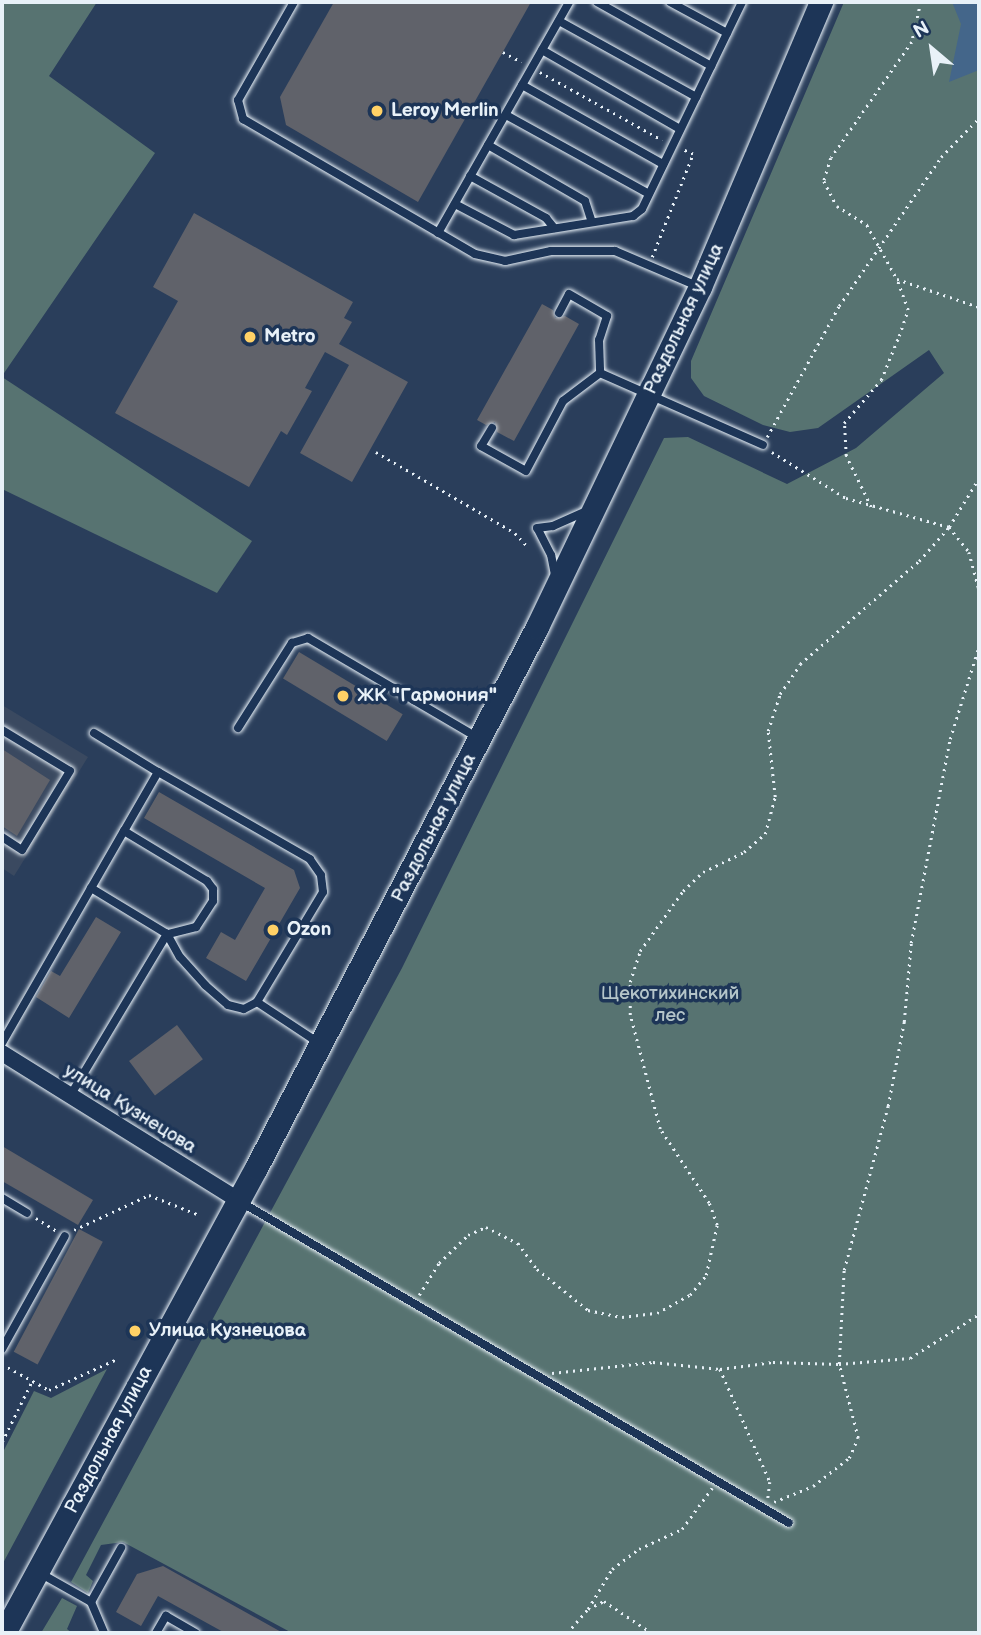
<!DOCTYPE html>
<html>
<head>
<meta charset="utf-8">
<style>
  body { margin:0 }
  #map { position:relative; width:981px; height:1635px; overflow:hidden; background:#2a3e5b; font-family:"Balsamiq Sans",sans-serif }
  div>[style] { position:absolute }
  .built>* { inset:0; background:#3a4960 }
  .green>* { inset:0; background:#577371 }
  .water>* { inset:0; background:#44668a }
  .building>* { inset:0; background:#60626a; transform-origin:0 0 }
  .path>* { height:2.5px; margin-top:-1.25px; transform-origin:0; background:repeating-linear-gradient(90deg,#e8f1f8 0 2px,transparent 0 7px) }
  .roads { filter:drop-shadow(0 0 2px #e8f1f8) drop-shadow(0 0 2px #e8f1f8) }
  .service>* { height:8px; margin:-4px; padding:0 4px; transform-origin:4px; border-radius:4px; background:#1d3557 }
  .minor>* { height:16px; margin:-8px; padding:0 8px; transform-origin:8px; border-radius:8px; background:#1d3557 }
  .secondary>* { height:23px; margin:-11.5px; padding:0 11.5px; transform-origin:11.5px; border-radius:11.5px; background:#1d3557 }
  .dots>* { width:19px; height:19px; translate:-50% -50%; box-sizing:border-box; border:4px solid #1d3557; border-radius:50% }
  span { translate:-50% -50%; white-space:nowrap; text-align:center; line-height:1.15; -webkit-text-stroke:7px #1d3557; paint-order:stroke }
  .poi-label { font-size:19px; color:#e8f1f8; font-weight:700 }
  .left { translate:0 -50%; text-align:left }
  .street-label { font-size:19px; color:#e8f1f8 }
  .park-label { font-size:19px; color:#b5c5c9 }
  .frame { position:absolute; inset:0; border:4px solid #e8f1f8; pointer-events:none }
  .north { position:absolute; left:897px; top:14px; width:70px; height:70px; -webkit-text-stroke:5px #1d3557; paint-order:stroke; rotate:331deg; font-size:19px; font-weight:700; line-height:28px; text-align:center; color:#e8f1f8 }
  .north::after { content:''; display:block; margin:auto; width:24px; height:32px; background:#e8f1f8; clip-path:polygon(50% 0,100% 100%,50% 72%,0 100%) }
</style>
</head>
<body>
<div id="map">
  <div class="built">
    <div style="clip-path:polygon(2px 705px,88px 757px,14px 876px,2px 868px)"></div>
  </div>
  <div class="green">
    <div style="clip-path:polygon(2px 2px,97px 2px,49px 76px,155px 153px,2px 376px)"></div>
    <div style="clip-path:polygon(844px 2px,979px 2px,979px 1633px,292px 1633px,123px 1542px,101px 1545px,86px 1575px,93px 1581px,88px 1593px,71px 1582px,402px 968px,664px 438px,688px 437px,787px 484px,856px 448px,944px 373px,929px 350px,818px 428px,790px 432px,763px 425px,704px 396px,691px 378px,691px 361px)"></div>
    <div style="clip-path:polygon(2px 377px,252px 541px,217px 593px,2px 489px)"></div>
    <div style="clip-path:polygon(107px 1369px,2px 1565px,2px 1454px,34px 1391px,51px 1398px)"></div>
    <div style="clip-path:polygon(62px 1598px,77px 1606px,67px 1629px,72px 1633px,41px 1633px)"></div>
  </div>
  <div class="water">
    <div style="clip-path:polygon(952px 2px,979px 2px,979px 70px,949px 82px,961px 24px)"></div>
  </div>
  <div class="building">
    <div style="clip-path:polygon(334px 2px,531px 2px,418px 202px,286px 125px,280px 97px)"></div>
    <div style="clip-path:polygon(194px 213px,353px 302px,344px 318px,352px 322px,339px 344px,408px 382px,352px 482px,300px 453px,349px 365px,325px 352px,305px 388px,312px 391px,287px 435px,281px 431px,249px 487px,115px 413px,178px 301px,153px 287px)"></div>
    <div style="clip-path:polygon(542px 304px,553px 310px,555px 318px,565px 316px,579px 324px,514px 441px,497px 432px,495px 422px,486px 425px,477px 420px)"></div>
    <div style="left:299px;top:652px;width:121px;height:31px;rotate:31deg"></div>
    <div style="clip-path:polygon(2px 749px,50px 780px,17px 836px,2px 826px)"></div>
    <div style="clip-path:polygon(159px 792px,294px 870px,300px 888px,246px 981px,206px 958px,221px 932px,235px 940px,265px 888px,144px 818px)"></div>
    <div style="clip-path:polygon(96px 917px,121px 932px,69px 1018px,36px 997px,51px 971px,60px 976px)"></div>
    <div style="left:177px;top:1025px;width:43px;height:60px;rotate:53deg"></div>
    <div style="clip-path:polygon(2px 1146px,93px 1200px,78px 1225px,2px 1181px)"></div>
    <div style="left:79px;top:1229px;width:27px;height:139px;rotate:28deg"></div>
    <div style="clip-path:polygon(163px 1566px,283px 1633px,225px 1633px,158px 1596px,141px 1626px,116px 1612px,137px 1574px)"></div>
  </div>
  <div class="path">
    <div style="left:921px;top:2px;width:41px;rotate:102.7deg"></div>
    <div style="left:912px;top:42px;width:141px;rotate:124.9deg"></div>
    <div style="left:831px;top:158px;width:24px;rotate:107deg"></div>
    <div style="left:824px;top:181px;width:28px;rotate:63deg"></div>
    <div style="left:837px;top:206px;width:36px;rotate:32deg"></div>
    <div style="left:867px;top:225px;width:62px;rotate:60.9deg"></div>
    <div style="left:897px;top:279px;width:87px;rotate:18.9deg"></div>
    <div style="left:503px;top:52px;width:21px;rotate:28deg"></div>
    <div style="left:540px;top:72px;width:140px;rotate:29.1deg"></div>
    <div style="left:652px;top:257px;width:111px;rotate:-68.3deg"></div>
    <div style="left:693px;top:154px;width:13px;rotate:-157deg"></div>
    <div style="left:767px;top:437px;width:149px;rotate:-61.2deg"></div>
    <div style="left:839px;top:306px;width:181px;rotate:-55.6deg"></div>
    <div style="left:941px;top:157px;width:54px;rotate:-45.7deg"></div>
    <div style="left:376px;top:452px;width:161px;rotate:30.2deg"></div>
    <div style="left:515px;top:533px;width:18px;rotate:47deg"></div>
    <div style="left:772px;top:452px;width:87px;rotate:31.9deg"></div>
    <div style="left:846px;top:498px;width:107px;rotate:15.7deg"></div>
    <div style="left:949px;top:527px;width:32px;rotate:51deg"></div>
    <div style="left:969px;top:552px;width:38px;rotate:75deg"></div>
    <div style="left:871px;top:507px;width:57px;rotate:-116.1deg"></div>
    <div style="left:846px;top:456px;width:33px;rotate:-93deg"></div>
    <div style="left:844px;top:423px;width:57px;rotate:-49.3deg"></div>
    <div style="left:881px;top:380px;width:48px;rotate:-67.8deg"></div>
    <div style="left:899px;top:336px;width:28px;rotate:-71deg"></div>
    <div style="left:908px;top:310px;width:33px;rotate:-110deg"></div>
    <div style="left:36px;top:1218px;width:25px;rotate:32deg"></div>
    <div style="left:74px;top:1230px;width:83px;rotate:-25deg"></div>
    <div style="left:149px;top:1195px;width:52px;rotate:21.6deg"></div>
    <div style="left:419px;top:1295px;width:38px;rotate:-58deg"></div>
    <div style="left:439px;top:1263px;width:40px;rotate:-44deg"></div>
    <div style="left:468px;top:1235px;width:20px;rotate:-24deg"></div>
    <div style="left:486px;top:1227px;width:36px;rotate:27deg"></div>
    <div style="left:518px;top:1243px;width:32px;rotate:54deg"></div>
    <div style="left:537px;top:1269px;width:65px;rotate:38.8deg"></div>
    <div style="left:588px;top:1310px;width:35px;rotate:12deg"></div>
    <div style="left:622px;top:1317px;width:35px;rotate:-7deg"></div>
    <div style="left:657px;top:1313px;width:38px;rotate:-29deg"></div>
    <div style="left:690px;top:1295px;width:26px;rotate:-51deg"></div>
    <div style="left:706px;top:1275px;width:51px;rotate:-77.6deg"></div>
    <div style="left:717px;top:1225px;width:23px;rotate:-110deg"></div>
    <div style="left:709px;top:1203px;width:89px;rotate:-123.5deg"></div>
    <div style="left:660px;top:1129px;width:118px;rotate:-104.7deg"></div>
    <div style="left:630px;top:1015px;width:33px;rotate:-90deg"></div>
    <div style="left:630px;top:982px;width:33px;rotate:-72deg"></div>
    <div style="left:640px;top:951px;width:74px;rotate:-54.4deg"></div>
    <div style="left:683px;top:891px;width:28px;rotate:-44deg"></div>
    <div style="left:703px;top:872px;width:46px;rotate:-26deg"></div>
    <div style="left:744px;top:852px;width:28px;rotate:-41deg"></div>
    <div style="left:765px;top:834px;width:38px;rotate:-75deg"></div>
    <div style="left:775px;top:797px;width:66px;rotate:-96.1deg"></div>
    <div style="left:768px;top:731px;width:39px;rotate:-72deg"></div>
    <div style="left:780px;top:694px;width:36px;rotate:-56deg"></div>
    <div style="left:800px;top:664px;width:157px;rotate:-40.9deg"></div>
    <div style="left:919px;top:561px;width:45px;rotate:-48.6deg"></div>
    <div style="left:949px;top:527px;width:57px;rotate:-58.5deg"></div>
    <div style="left:2px;top:1364px;width:54px;rotate:29deg"></div>
    <div style="left:49px;top:1390px;width:75px;rotate:-24.5deg"></div>
    <div style="left:720px;top:1369px;width:124px;rotate:66.1deg"></div>
    <div style="left:770px;top:1482px;width:16px;rotate:97deg"></div>
    <div style="left:552px;top:1373px;width:102px;rotate:-6.2deg"></div>
    <div style="left:653px;top:1362px;width:67px;rotate:6deg"></div>
    <div style="left:720px;top:1369px;width:53px;rotate:-7.5deg"></div>
    <div style="left:773px;top:1362px;width:66px;rotate:1.7deg"></div>
    <div style="left:839px;top:1364px;width:71px;rotate:-4.8deg"></div>
    <div style="left:910px;top:1358px;width:82px;rotate:-32.5deg"></div>
    <div style="left:2px;top:1442px;width:68px;rotate:-63.8deg"></div>
    <div style="left:774px;top:1502px;width:42px;rotate:-22.3deg"></div>
    <div style="left:813px;top:1486px;width:46px;rotate:-37.9deg"></div>
    <div style="left:849px;top:1458px;width:22px;rotate:-66deg"></div>
    <div style="left:858px;top:1438px;width:76px;rotate:-104.4deg"></div>
    <div style="left:839px;top:1364px;width:94px;rotate:-87deg"></div>
    <div style="left:844px;top:1270px;width:170px;rotate:-75deg"></div>
    <div style="left:888px;top:1106px;width:86px;rotate:-79.2deg"></div>
    <div style="left:904px;top:1022px;width:79px;rotate:-84.9deg"></div>
    <div style="left:911px;top:943px;width:208px;rotate:-79.2deg"></div>
    <div style="left:950px;top:739px;width:97px;rotate:-72.7deg"></div>
    <div style="left:588px;top:1609px;width:47px;rotate:-59deg"></div>
    <div style="left:612px;top:1569px;width:34px;rotate:-37deg"></div>
    <div style="left:639px;top:1549px;width:47px;rotate:-24.9deg"></div>
    <div style="left:682px;top:1529px;width:51px;rotate:-53.8deg"></div>
    <div style="left:567px;top:1633px;width:32px;rotate:-49deg"></div>
    <div style="left:588px;top:1609px;width:18px;rotate:-27deg"></div>
    <div style="left:604px;top:1601px;width:58px;rotate:33.7deg"></div>
  </div>
  <div class="roads">
    <div class="service">
      <div style="left:294px;top:2px;width:113px;rotate:119.7deg"></div>
      <div style="left:238px;top:100px;width:20px;rotate:75deg"></div>
      <div style="left:243px;top:119px;width:268px;rotate:30.2deg"></div>
      <div style="left:475px;top:254px;width:31px;rotate:13deg"></div>
      <div style="left:505px;top:261px;width:47px;rotate:-12.3deg"></div>
      <div style="left:551px;top:251px;width:64px"></div>
      <div style="left:615px;top:251px;width:89px;rotate:23.1deg"></div>
      <div style="left:597px;top:2px;width:131px;rotate:29.3deg"></div>
      <div style="left:670px;top:2px;width:65px;rotate:28.5deg"></div>
      <div style="left:559px;top:21px;width:157px;rotate:29deg"></div>
      <div style="left:542px;top:50px;width:159px;rotate:29.8deg"></div>
      <div style="left:522px;top:85px;width:162px;rotate:29.3deg"></div>
      <div style="left:506px;top:115px;width:163px;rotate:28.9deg"></div>
      <div style="left:488px;top:145px;width:112px;rotate:30deg"></div>
      <div style="left:585px;top:201px;width:20px;rotate:72deg"></div>
      <div style="left:470px;top:176px;width:87px;rotate:28.9deg"></div>
      <div style="left:546px;top:218px;width:13px;rotate:51deg"></div>
      <div style="left:455px;top:204px;width:67px;rotate:27.7deg"></div>
      <div style="left:514px;top:235px;width:121px;rotate:-9.1deg"></div>
      <div style="left:633px;top:216px;width:11px;rotate:-38deg"></div>
      <div style="left:642px;top:209px;width:230px;rotate:-64.2deg"></div>
      <div style="left:438px;top:233px;width:266px;rotate:-60.4deg"></div>
      <div style="left:559px;top:313px;width:21px;rotate:-62deg"></div>
      <div style="left:569px;top:294px;width:44px;rotate:30.1deg"></div>
      <div style="left:607px;top:316px;width:25px;rotate:108deg"></div>
      <div style="left:599px;top:340px;width:33px;rotate:88deg"></div>
      <div style="left:600px;top:373px;width:178px;rotate:23.8deg"></div>
      <div style="left:492px;top:428px;width:21px;rotate:121deg"></div>
      <div style="left:481px;top:446px;width:51px;rotate:29.1deg"></div>
      <div style="left:526px;top:471px;width:79px;rotate:-62.1deg"></div>
      <div style="left:563px;top:401px;width:46px;rotate:-37.1deg"></div>
      <div style="left:555px;top:575px;width:20px;rotate:-101deg"></div>
      <div style="left:551px;top:555px;width:30px;rotate:-117deg"></div>
      <div style="left:537px;top:528px;width:16px;rotate:-7deg"></div>
      <div style="left:553px;top:526px;width:35px;rotate:-24deg"></div>
      <div style="left:238px;top:728px;width:101px;rotate:-57.6deg"></div>
      <div style="left:292px;top:643px;width:17px;rotate:-17deg"></div>
      <div style="left:308px;top:638px;width:196px;rotate:30.4deg"></div>
      <div style="left:2px;top:730px;width:79px;rotate:31.1deg"></div>
      <div style="left:70px;top:771px;width:92px;rotate:121.3deg"></div>
      <div style="left:22px;top:850px;width:24px;rotate:-147deg"></div>
      <div style="left:94px;top:733px;width:75px;rotate:31.4deg"></div>
      <div style="left:257px;top:1002px;width:74px;rotate:33.5deg"></div>
      <div style="left:2px;top:1043px;width:245px;rotate:-60.1deg"></div>
      <div style="left:70px;top:1096px;width:189px;rotate:-59.1deg"></div>
      <div style="left:167px;top:934px;width:26px;rotate:61deg"></div>
      <div style="left:180px;top:957px;width:38px;rotate:48deg"></div>
      <div style="left:205px;top:985px;width:30px;rotate:41deg"></div>
      <div style="left:228px;top:1005px;width:16px;rotate:14deg"></div>
      <div style="left:244px;top:1009px;width:15px;rotate:-28deg"></div>
      <div style="left:257px;top:1002px;width:128px;rotate:-59deg"></div>
      <div style="left:323px;top:892px;width:17px;rotate:-97deg"></div>
      <div style="left:321px;top:875px;width:19px;rotate:-125deg"></div>
      <div style="left:310px;top:859px;width:175px;rotate:-150.2deg"></div>
      <div style="left:158px;top:772px;width:68px;rotate:120deg"></div>
      <div style="left:124px;top:831px;width:97px;rotate:31.1deg"></div>
      <div style="left:207px;top:881px;width:10px;rotate:53deg"></div>
      <div style="left:213px;top:889px;width:12px;rotate:90deg"></div>
      <div style="left:213px;top:901px;width:31px;rotate:123deg"></div>
      <div style="left:196px;top:927px;width:30px;rotate:166deg"></div>
      <div style="left:167px;top:934px;width:89px;rotate:-148.8deg"></div>
      <div style="left:2px;top:1198px;width:29px;rotate:31deg"></div>
      <div style="left:239px;top:1201px;width:637px;rotate:30.35deg"></div>
      <div style="left:2px;top:1349px;width:129px;rotate:-60.9deg"></div>
      <div style="left:38px;top:1572px;width:61px;rotate:29.5deg"></div>
      <div style="left:91px;top:1602px;width:34px;rotate:67deg"></div>
      <div style="left:91px;top:1602px;width:62px;rotate:-60.9deg"></div>
      <div style="left:156px;top:1633px;width:20px;rotate:-60deg"></div>
      <div style="left:166px;top:1616px;width:34px;rotate:30deg"></div>
    </div>
    <div class="minor">
      <div style="left:2px;top:1053px;width:277px;rotate:31.9deg"></div>
    </div>
    <div class="secondary">
      <div style="left:4px;top:1633px;width:529px;rotate:-61.55deg"></div>
      <div style="left:256px;top:1168px;width:610px;rotate:-62.55deg"></div>
      <div style="left:537px;top:627px;width:377px;rotate:-64.4deg"></div>
      <div style="left:700px;top:287px;width:310px;rotate:-67deg"></div>
    </div>
  </div>
  <div class="dots">
    <div style="left:377px;top:111px;background:#ffd166"></div>
    <div style="left:250px;top:337px;background:#ffd166"></div>
    <div style="left:343px;top:696px;background:#ffd166"></div>
    <div style="left:273px;top:930px;background:#ffd166"></div>
    <div style="left:135px;top:1331px;background:#ffd166"></div>
  </div>
  <div class="poi-label">
    <span class="left" style="left:391px;top:111px">Leroy Merlin</span>
    <span class="left" style="left:264px;top:337px">Metro</span>
    <span class="left" style="left:357px;top:696px">ЖК "Гармония"</span>
    <span class="left" style="left:287px;top:930px">Ozon</span>
    <span class="left" style="left:149px;top:1331px">Улица Кузнецова</span>
  </div>
  <div class="street-label">
    <span style="left:684px;top:319px;rotate:-65deg">Раздольная улица</span>
    <span style="left:434px;top:828px;rotate:-63deg">Раздольная улица</span>
    <span style="left:130px;top:1109px;rotate:32deg">улица Кузнецова</span>
    <span style="left:109px;top:1440px;rotate:-62deg">Раздольная улица</span>
  </div>
  <div class="park-label">
    <span style="left:670px;top:1005px">Щекотихинский<br>лес</span>
  </div>
  <div class="frame"></div>
  <div class="north">N</div>
</div>
</body>
</html>
